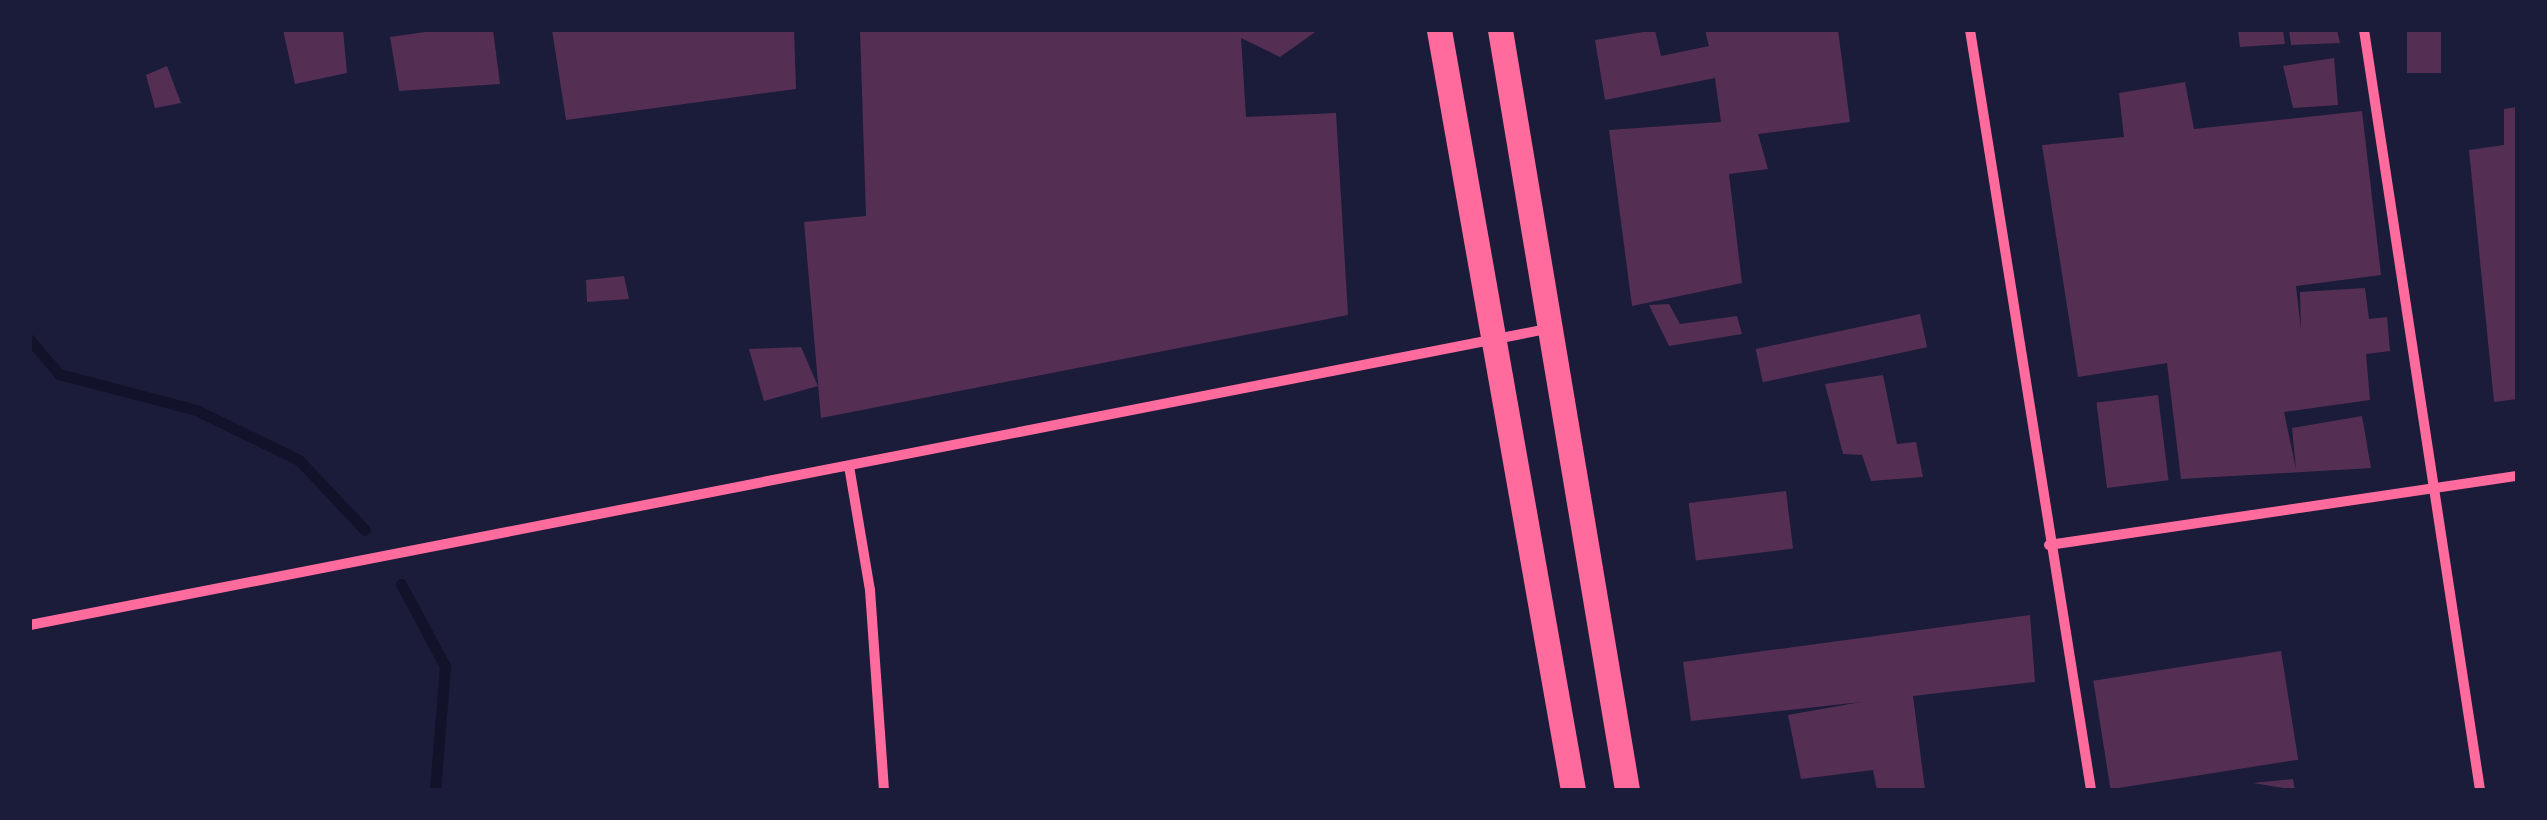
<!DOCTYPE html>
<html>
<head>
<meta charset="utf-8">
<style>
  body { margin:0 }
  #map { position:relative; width:2547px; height:820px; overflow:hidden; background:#1b1b3a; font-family:"Nunito Sans",sans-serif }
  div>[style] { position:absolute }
  .stream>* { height:11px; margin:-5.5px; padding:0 5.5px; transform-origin:5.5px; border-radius:5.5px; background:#12122b }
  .building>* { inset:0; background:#542f53; transform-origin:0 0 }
  .minor>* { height:10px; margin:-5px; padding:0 5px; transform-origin:5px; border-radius:5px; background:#ff6b9d }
  .primary>* { height:25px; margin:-12.5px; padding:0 12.5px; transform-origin:12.5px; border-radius:12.5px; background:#ff6b9d }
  span { translate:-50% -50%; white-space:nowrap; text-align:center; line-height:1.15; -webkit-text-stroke:8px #1b1b3a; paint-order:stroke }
  .frame { position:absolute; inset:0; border:32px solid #1b1b3a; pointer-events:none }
</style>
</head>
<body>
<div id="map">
  <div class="stream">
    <div style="left:30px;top:340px;width:45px;rotate:49.5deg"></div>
    <div style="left:59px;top:374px;width:142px;rotate:14.7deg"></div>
    <div style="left:196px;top:410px;width:114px;rotate:25.9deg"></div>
    <div style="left:299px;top:460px;width:96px;rotate:46.7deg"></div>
    <div style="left:401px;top:584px;width:93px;rotate:61.8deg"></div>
    <div style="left:445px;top:666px;width:124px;rotate:94.6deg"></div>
  </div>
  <div class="building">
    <div style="clip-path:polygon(283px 30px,343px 30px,347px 73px,295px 84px)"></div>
    <div style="clip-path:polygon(439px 30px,493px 30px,500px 84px,399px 91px,390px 37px)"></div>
    <div style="clip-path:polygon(552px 30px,794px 30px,796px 89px,566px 120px)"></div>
    <div style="clip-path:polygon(860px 30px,1318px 30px,1280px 57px,1241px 38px,1246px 117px,1336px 113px,1348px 315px,821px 418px,804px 222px,866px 216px)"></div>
    <div style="clip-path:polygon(1655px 30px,1661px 56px,1709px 46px,1705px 30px,1838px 30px,1850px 122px,1758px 134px,1768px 169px,1729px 174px,1742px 283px,1632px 306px,1609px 130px,1721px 122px,1715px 78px,1605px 100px,1595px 40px)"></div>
    <div style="clip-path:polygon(2238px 30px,2283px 30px,2285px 44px,2240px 47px)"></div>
    <div style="clip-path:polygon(2289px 30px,2337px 30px,2340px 43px,2291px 45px)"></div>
    <div style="left:2407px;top:30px;width:34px;height:43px"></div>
    <div style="clip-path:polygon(2334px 58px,2338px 105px,2293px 108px,2283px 66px)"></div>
    <div style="clip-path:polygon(167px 66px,181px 103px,155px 108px,146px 75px)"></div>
    <div style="clip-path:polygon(2185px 82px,2194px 129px,2362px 111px,2381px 275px,2296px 286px,2301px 330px,2300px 292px,2365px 288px,2369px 319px,2387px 317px,2390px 351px,2366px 354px,2370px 400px,2284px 412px,2296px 469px,2292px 428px,2362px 416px,2371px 468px,2181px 479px,2167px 363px,2078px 377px,2042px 145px,2124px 137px,2119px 93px)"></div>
    <div style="clip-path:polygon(2517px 107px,2517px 399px,2494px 402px,2469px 150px,2504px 145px,2504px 109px)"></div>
    <div style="clip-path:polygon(624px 276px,629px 299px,587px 302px,586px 280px)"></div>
    <div style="clip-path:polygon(1669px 304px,1680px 324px,1737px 316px,1742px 334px,1669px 346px,1649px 305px)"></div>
    <div style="left:1920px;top:314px;width:34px;height:168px;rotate:78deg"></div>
    <div style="clip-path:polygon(801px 347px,818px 386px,764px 401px,749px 349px)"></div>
    <div style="clip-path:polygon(1883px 375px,1897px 444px,1916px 442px,1923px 477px,1871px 481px,1862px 455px,1843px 454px,1825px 384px)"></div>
    <div style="left:2158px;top:395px;width:86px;height:62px;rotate:83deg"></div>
    <div style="left:1786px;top:491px;width:58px;height:98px;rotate:83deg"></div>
    <div style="clip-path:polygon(2030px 615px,2035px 682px,1913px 696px,1925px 790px,1877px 790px,1873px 770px,1801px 779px,1788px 715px,1861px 702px,1691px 721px,1683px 662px)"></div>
    <div style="left:2281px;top:651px;width:110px;height:190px;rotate:81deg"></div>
    <div style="clip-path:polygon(2293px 779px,2295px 790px,2253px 783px)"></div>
  </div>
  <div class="minor">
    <div style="left:1970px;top:30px;width:770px;rotate:80.95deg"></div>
    <div style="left:2364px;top:30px;width:769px;rotate:81.32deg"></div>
    <div style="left:849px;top:466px;width:126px;rotate:80.4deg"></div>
    <div style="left:870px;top:590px;width:200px;rotate:86deg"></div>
    <div style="left:2049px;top:545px;width:473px;rotate:-8.4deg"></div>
    <div style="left:30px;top:625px;width:1546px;rotate:-11.04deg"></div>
  </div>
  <div class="primary">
    <div style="left:1439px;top:30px;width:772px;rotate:80deg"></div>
    <div style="left:1500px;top:30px;width:771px;rotate:80.51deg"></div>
  </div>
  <div class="frame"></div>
</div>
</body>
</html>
